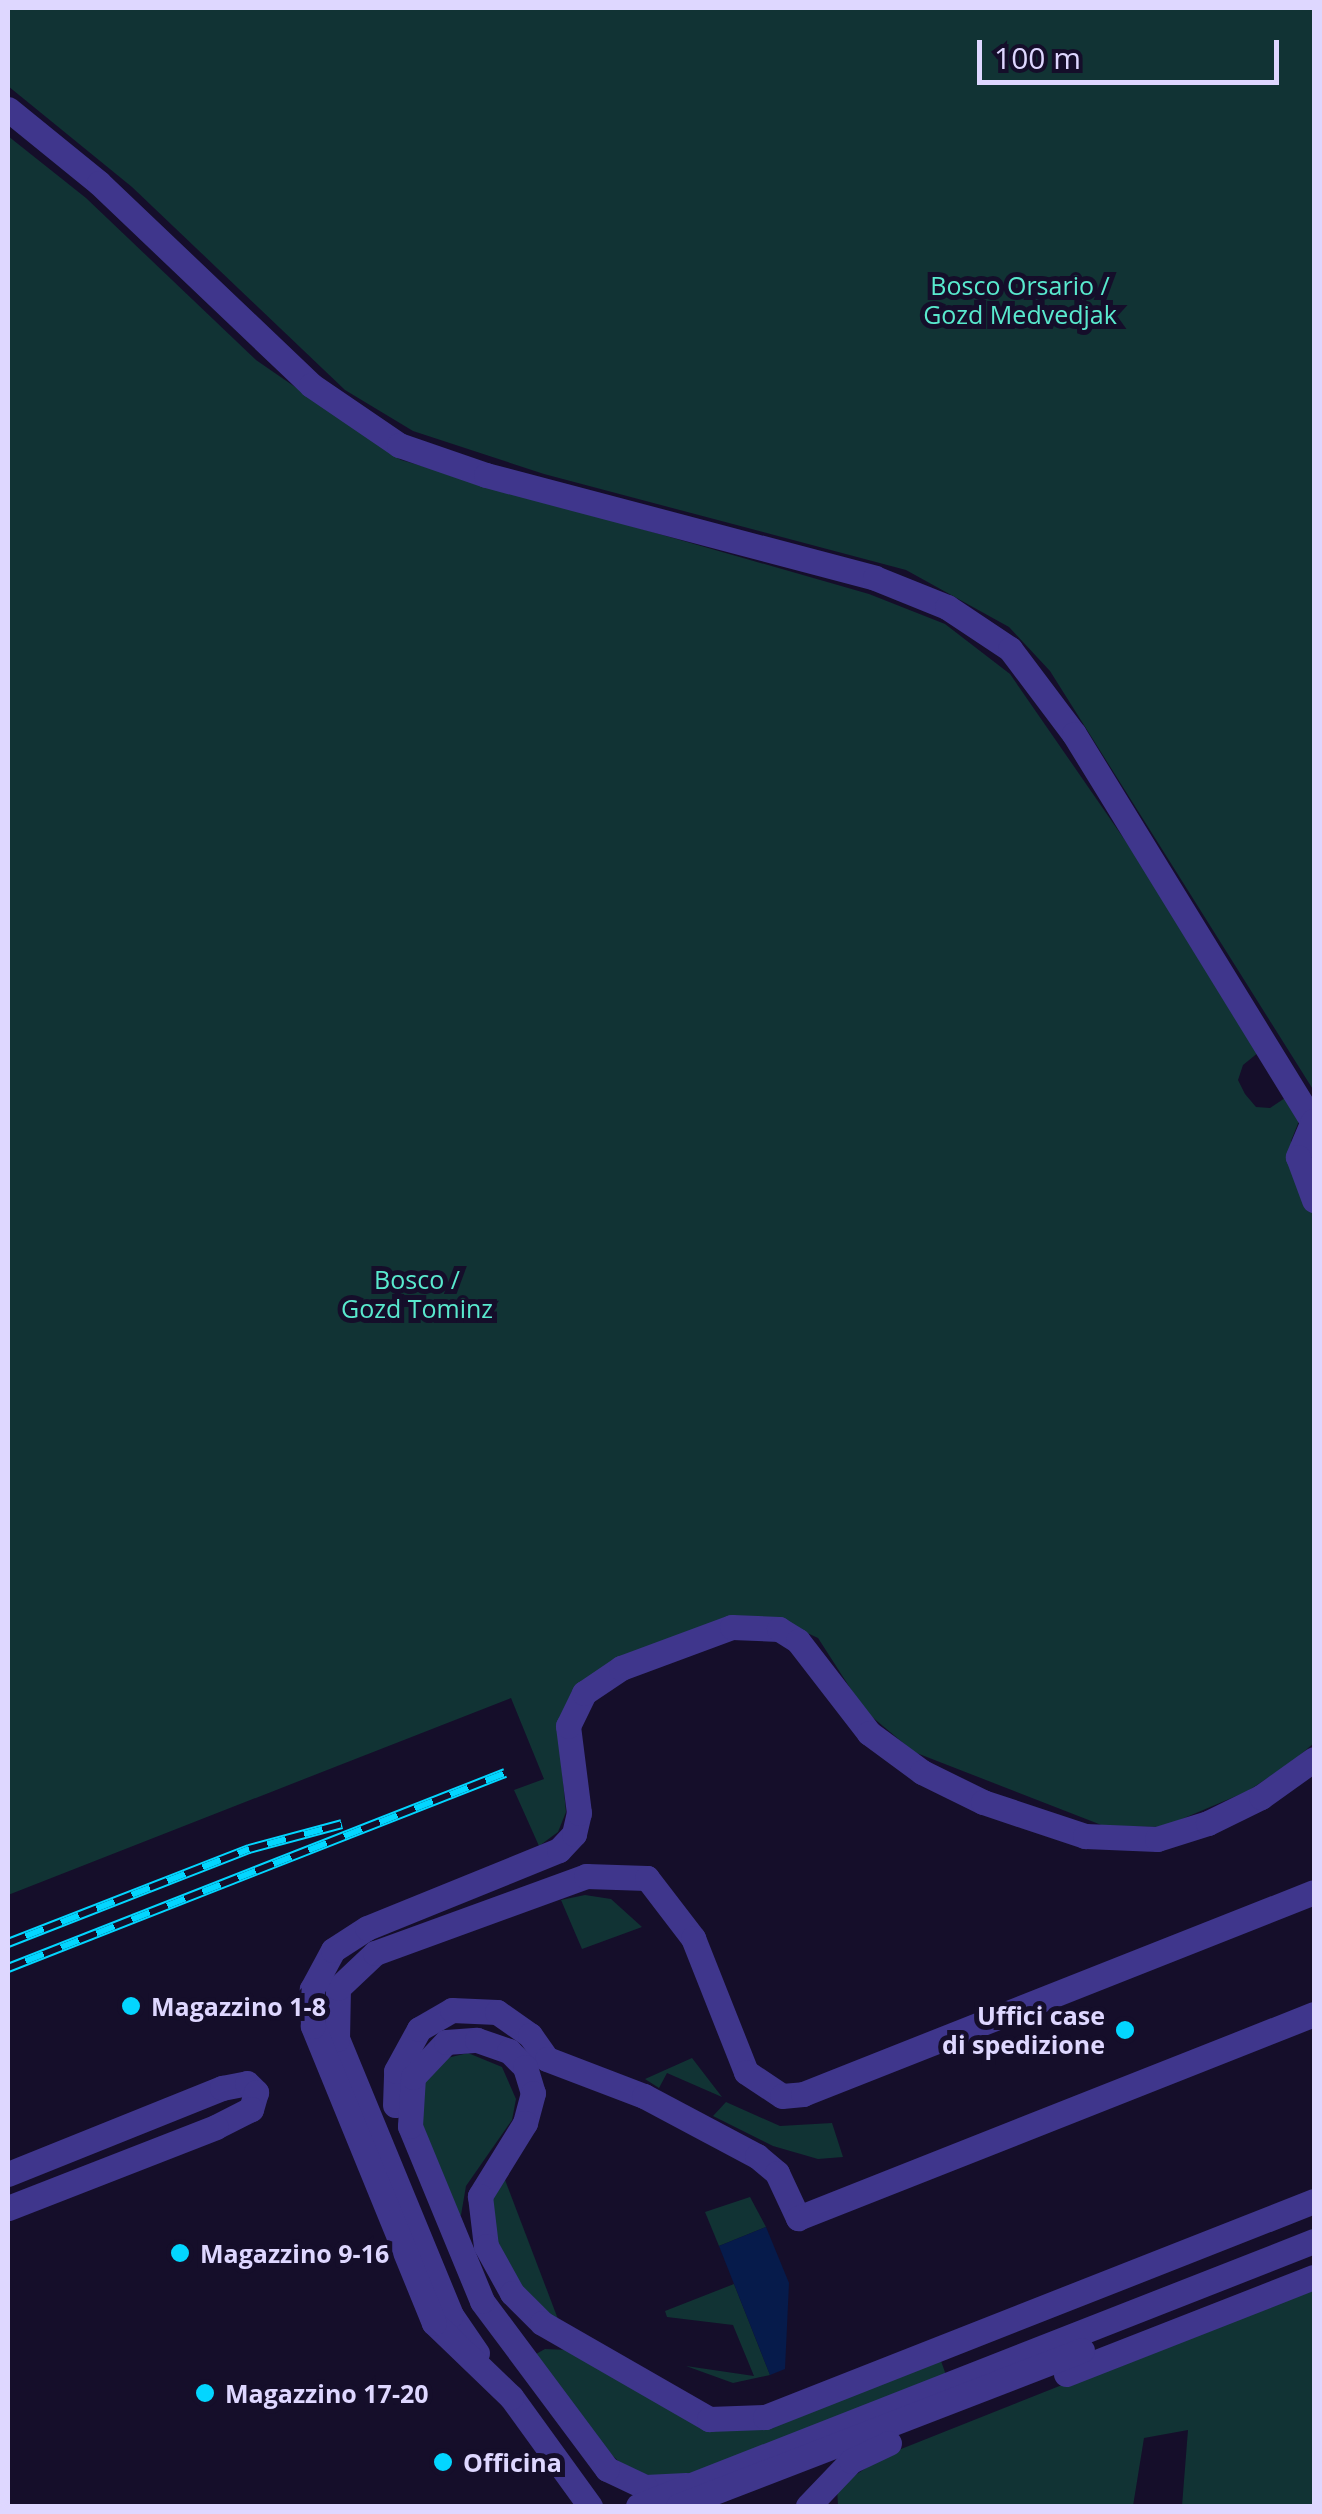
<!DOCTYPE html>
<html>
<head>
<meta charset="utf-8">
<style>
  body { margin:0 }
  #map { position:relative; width:1322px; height:2514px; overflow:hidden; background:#150e2a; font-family:"Open Sans",sans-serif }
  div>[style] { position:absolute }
  .green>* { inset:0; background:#113334 }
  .water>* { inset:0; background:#061b4b }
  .minor>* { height:25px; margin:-12.5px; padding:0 12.5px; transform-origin:12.5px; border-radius:12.5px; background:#3f368c }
  .rail>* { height:10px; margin-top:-5px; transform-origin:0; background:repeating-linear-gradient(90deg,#150e2a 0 19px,#03d6ff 0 38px); box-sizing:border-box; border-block:2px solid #03d6ff }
  .dots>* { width:28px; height:28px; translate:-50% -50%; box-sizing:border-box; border:5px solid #150e2a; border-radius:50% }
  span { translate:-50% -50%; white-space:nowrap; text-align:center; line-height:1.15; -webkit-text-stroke:10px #150e2a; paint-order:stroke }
  .park-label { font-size:25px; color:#59e9ce }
  .poi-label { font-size:25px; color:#ded7ff; font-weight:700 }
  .left { translate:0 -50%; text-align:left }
  .right { translate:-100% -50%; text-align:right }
  .frame { position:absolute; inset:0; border:10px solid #ded7ff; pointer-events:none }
  .scale { position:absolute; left:977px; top:40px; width:302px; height:45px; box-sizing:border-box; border:5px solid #ded7ff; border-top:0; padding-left:12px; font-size:30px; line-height:35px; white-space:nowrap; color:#ded7ff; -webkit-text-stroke:8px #150e2a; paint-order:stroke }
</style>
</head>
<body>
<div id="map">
  <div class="green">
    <div style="clip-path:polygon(8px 8px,1314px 8px,1314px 1091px,1050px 671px,1009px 627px,906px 570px,544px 474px,413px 431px,345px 390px,132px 187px,8px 86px)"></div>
    <div style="clip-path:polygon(8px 136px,86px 198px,256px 360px,401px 460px,869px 594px,945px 624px,1010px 674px,1194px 940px,1259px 1052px,1243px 1065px,1238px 1080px,1245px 1094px,1256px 1107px,1270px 1108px,1285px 1098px,1299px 1121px,1291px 1141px,1314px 1211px,1314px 1743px,1293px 1761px,1248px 1791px,1163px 1827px,1104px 1826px,914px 1752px,865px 1711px,818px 1638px,790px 1625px,608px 1668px,558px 1729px,566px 1812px,558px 1832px,539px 1846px,514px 1790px,544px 1779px,511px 1698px,8px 1895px)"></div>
    <div style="clip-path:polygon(585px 1895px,611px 1899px,642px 1927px,582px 1949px,561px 1900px)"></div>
    <div style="clip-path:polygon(468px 2053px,502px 2067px,516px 2099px,512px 2120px,466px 2186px,461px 2215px,452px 2217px,423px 2149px,419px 2089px,447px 2058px)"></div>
    <div style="clip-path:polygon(692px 2058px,722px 2097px,667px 2073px,659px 2088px,645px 2079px)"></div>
    <div style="clip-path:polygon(726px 2102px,780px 2126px,832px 2123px,843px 2157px,818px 2159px,773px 2146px,713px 2116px)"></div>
    <div style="clip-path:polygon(502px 2172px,561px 2327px,501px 2266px,488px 2192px)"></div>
    <div style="clip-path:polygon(750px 2197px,766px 2227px,719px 2246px,705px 2212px)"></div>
    <div style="clip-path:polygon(734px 2284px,770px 2375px,733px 2383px,686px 2366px,754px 2376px,733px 2325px,667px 2317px,665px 2311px)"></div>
    <div style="clip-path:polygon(1314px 2285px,1314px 2506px,1182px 2506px,1188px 2430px,1144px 2438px,1133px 2506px,838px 2506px,837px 2487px,886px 2455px)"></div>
    <div style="clip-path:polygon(545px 2349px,568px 2350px,698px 2425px,941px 2361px,946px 2375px,684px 2476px,648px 2475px,626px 2468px,594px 2439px,536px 2354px)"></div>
  </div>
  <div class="water">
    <div style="clip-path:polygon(766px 2227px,789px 2283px,785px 2369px,770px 2375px,719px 2246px)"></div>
  </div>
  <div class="minor">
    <div style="left:8px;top:109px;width:117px;rotate:39.1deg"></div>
    <div style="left:99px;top:183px;width:293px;rotate:43.6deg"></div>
    <div style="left:311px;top:385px;width:107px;rotate:34.3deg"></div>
    <div style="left:399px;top:445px;width:92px;rotate:19deg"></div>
    <div style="left:486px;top:475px;width:402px;rotate:14.8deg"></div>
    <div style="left:875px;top:578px;width:78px;rotate:21.9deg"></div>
    <div style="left:947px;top:607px;width:76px;rotate:33.7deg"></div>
    <div style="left:1010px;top:649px;width:106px;rotate:53deg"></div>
    <div style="left:1074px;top:734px;width:458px;rotate:58.4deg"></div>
    <div style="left:1313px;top:1121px;width:39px;rotate:113deg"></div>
    <div style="left:1298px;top:1157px;width:46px;rotate:69.6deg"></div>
    <div style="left:395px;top:2105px;width:34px;rotate:-88deg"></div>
    <div style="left:396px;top:2071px;width:48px;rotate:-61.3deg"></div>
    <div style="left:419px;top:2029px;width:38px;rotate:-30deg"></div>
    <div style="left:452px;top:2010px;width:45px;rotate:2.5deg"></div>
    <div style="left:497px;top:2012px;width:40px;rotate:34.9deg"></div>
    <div style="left:530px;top:2035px;width:29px;rotate:55deg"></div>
    <div style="left:547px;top:2059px;width:104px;rotate:20.9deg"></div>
    <div style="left:644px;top:2096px;width:128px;rotate:28deg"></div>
    <div style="left:757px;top:2156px;width:26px;rotate:40deg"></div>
    <div style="left:777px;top:2173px;width:50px;rotate:65deg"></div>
    <div style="left:798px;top:2218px;width:555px;rotate:-21.57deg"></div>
    <div style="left:8px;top:2174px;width:231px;rotate:-21.9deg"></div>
    <div style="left:222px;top:2088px;width:25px;rotate:-11deg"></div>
    <div style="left:247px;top:2083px;width:13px;rotate:45deg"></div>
    <div style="left:256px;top:2092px;width:18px;rotate:106deg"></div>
    <div style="left:251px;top:2109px;width:39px;rotate:153deg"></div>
    <div style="left:216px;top:2127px;width:223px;rotate:158.7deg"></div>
    <div style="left:477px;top:2353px;width:46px;rotate:-124.4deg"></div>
    <div style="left:451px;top:2315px;width:299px;rotate:-112.4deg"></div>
    <div style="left:337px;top:2039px;width:51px;rotate:-88.9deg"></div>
    <div style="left:338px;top:1988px;width:51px;rotate:-43.4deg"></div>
    <div style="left:375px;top:1953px;width:225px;rotate:-20deg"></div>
    <div style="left:586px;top:1876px;width:61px;rotate:1.9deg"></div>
    <div style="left:647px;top:1878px;width:76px;rotate:52.5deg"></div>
    <div style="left:693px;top:1938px;width:144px;rotate:68.4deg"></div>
    <div style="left:746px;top:2072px;width:43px;rotate:33.7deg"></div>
    <div style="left:782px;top:2096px;width:21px;rotate:-5deg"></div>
    <div style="left:803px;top:2094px;width:549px;rotate:-21.57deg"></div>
    <div style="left:1066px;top:2374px;width:266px;rotate:-21.4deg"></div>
    <div style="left:686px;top:2485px;width:41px;rotate:177.2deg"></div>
    <div style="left:645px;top:2487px;width:42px;rotate:-154.7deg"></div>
    <div style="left:607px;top:2469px;width:209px;rotate:-126.7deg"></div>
    <div style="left:482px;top:2301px;width:189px;rotate:-112.4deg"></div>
    <div style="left:410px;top:2126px;width:49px;rotate:-86.5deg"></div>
    <div style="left:413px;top:2077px;width:48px;rotate:-46.7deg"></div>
    <div style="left:446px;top:2042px;width:31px;rotate:-4deg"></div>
    <div style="left:477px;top:2040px;width:34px;rotate:19deg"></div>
    <div style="left:509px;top:2051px;width:23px;rotate:45deg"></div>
    <div style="left:525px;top:2067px;width:27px;rotate:73deg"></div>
    <div style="left:533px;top:2093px;width:31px;rotate:105deg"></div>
    <div style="left:525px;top:2123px;width:86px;rotate:121.7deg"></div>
    <div style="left:480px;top:2196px;width:50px;rotate:83.2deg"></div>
    <div style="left:486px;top:2246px;width:54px;rotate:61deg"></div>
    <div style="left:512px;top:2293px;width:42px;rotate:45deg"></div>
    <div style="left:542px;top:2323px;width:193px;rotate:29.9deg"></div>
    <div style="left:709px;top:2419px;width:56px;rotate:-2deg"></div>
    <div style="left:765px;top:2417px;width:590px;rotate:-21.48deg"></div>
    <div style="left:590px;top:2506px;width:135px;rotate:-125.9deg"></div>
    <div style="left:511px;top:2397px;width:107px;rotate:-136.1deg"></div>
    <div style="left:434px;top:2323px;width:321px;rotate:-112.2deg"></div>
    <div style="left:313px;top:2026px;width:37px;rotate:-92deg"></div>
    <div style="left:312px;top:1989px;width:44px;rotate:-61.7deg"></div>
    <div style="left:333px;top:1950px;width:40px;rotate:-32.9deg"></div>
    <div style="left:367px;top:1928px;width:207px;rotate:-22.1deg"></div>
    <div style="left:559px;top:1850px;width:22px;rotate:-47deg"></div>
    <div style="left:574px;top:1834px;width:22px;rotate:-77deg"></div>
    <div style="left:579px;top:1813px;width:88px;rotate:-97.2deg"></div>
    <div style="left:568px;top:1726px;width:37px;rotate:-64deg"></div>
    <div style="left:584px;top:1693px;width:45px;rotate:-34deg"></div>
    <div style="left:621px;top:1668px;width:118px;rotate:-20.3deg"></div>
    <div style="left:732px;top:1627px;width:47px;rotate:2.4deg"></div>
    <div style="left:779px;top:1629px;width:22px;rotate:32deg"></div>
    <div style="left:798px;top:1641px;width:116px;rotate:52.3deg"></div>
    <div style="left:869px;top:1733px;width:66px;rotate:36.3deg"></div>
    <div style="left:922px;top:1772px;width:68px;rotate:26.2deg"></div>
    <div style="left:983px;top:1802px;width:108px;rotate:18.4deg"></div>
    <div style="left:1085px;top:1836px;width:72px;rotate:2.4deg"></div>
    <div style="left:1157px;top:1839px;width:53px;rotate:-17.4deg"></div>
    <div style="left:1208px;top:1823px;width:59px;rotate:-26.1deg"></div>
    <div style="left:1261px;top:1797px;width:65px;rotate:-35.6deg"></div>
    <div style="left:638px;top:2506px;width:726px;rotate:-21.41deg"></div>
    <div style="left:678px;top:2506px;width:433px;rotate:-21.1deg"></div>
    <div style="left:808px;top:2506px;width:62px;rotate:-46.3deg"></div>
    <div style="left:851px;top:2461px;width:42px;rotate:-25.3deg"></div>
  </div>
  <div class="rail">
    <div style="left:8px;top:1943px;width:259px;rotate:-21.3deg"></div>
    <div style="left:249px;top:1849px;width:96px;rotate:-15deg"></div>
    <div style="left:8px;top:1968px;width:534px;rotate:-21.42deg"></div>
  </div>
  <div class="dots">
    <div style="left:131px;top:2006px;background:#03d6ff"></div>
    <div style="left:1125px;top:2030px;background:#03d6ff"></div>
    <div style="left:180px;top:2253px;background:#03d6ff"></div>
    <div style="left:205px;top:2393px;background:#03d6ff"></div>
    <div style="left:443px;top:2462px;background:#03d6ff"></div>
  </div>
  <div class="park-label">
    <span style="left:1020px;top:300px">Bosco Orsario /<br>Gozd Medvedjak</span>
    <span style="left:417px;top:1294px">Bosco /<br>Gozd Tominz</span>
  </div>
  <div class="poi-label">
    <span class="left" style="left:151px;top:2006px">Magazzino 1-8</span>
    <span class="right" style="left:1105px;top:2030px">Uffici case<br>di spedizione</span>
    <span class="left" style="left:200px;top:2253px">Magazzino 9-16</span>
    <span class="left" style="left:225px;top:2393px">Magazzino 17-20</span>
    <span class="left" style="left:463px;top:2462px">Officina</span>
  </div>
  <div class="frame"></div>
  <div class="scale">100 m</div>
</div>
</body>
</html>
